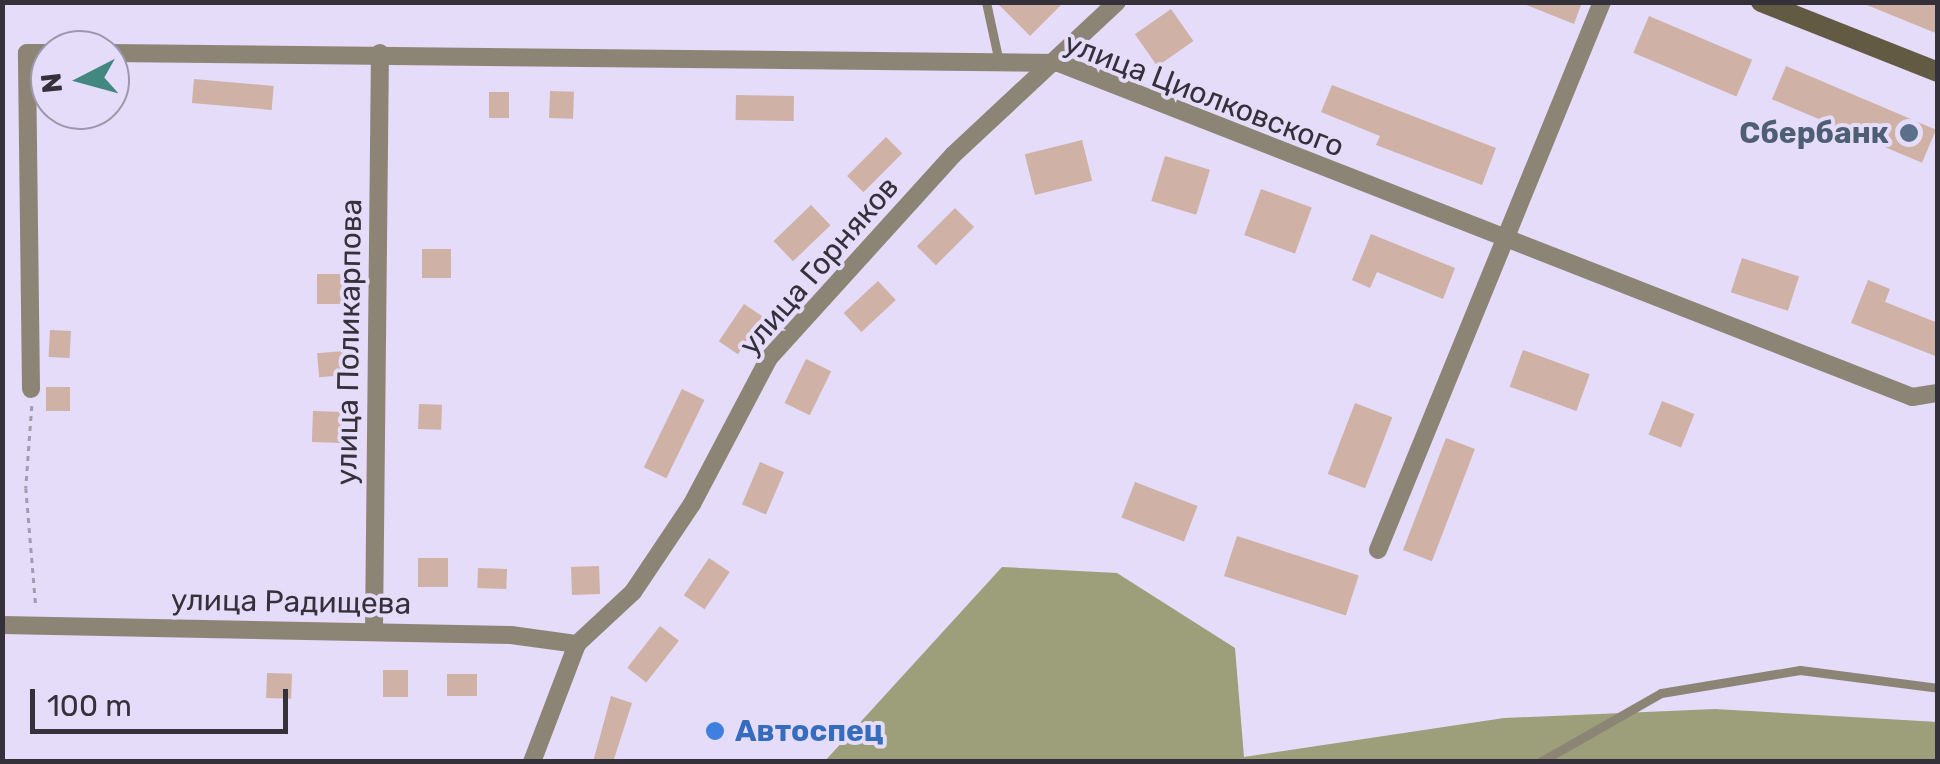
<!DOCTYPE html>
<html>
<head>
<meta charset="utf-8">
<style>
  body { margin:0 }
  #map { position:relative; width:1940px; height:764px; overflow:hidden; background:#e4dcf8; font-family:Rubik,sans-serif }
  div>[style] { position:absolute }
  .forest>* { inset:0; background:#9d9f7b }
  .building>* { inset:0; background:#cfb1a5; transform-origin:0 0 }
  .path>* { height:2.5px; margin-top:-1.25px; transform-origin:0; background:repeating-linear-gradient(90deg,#a29cb1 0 5px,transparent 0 10px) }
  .lane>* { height:9px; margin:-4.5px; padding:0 4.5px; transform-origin:4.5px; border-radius:4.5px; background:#8c8576 }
  .street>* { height:18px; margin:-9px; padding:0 9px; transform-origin:9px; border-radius:9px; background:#8c8576 }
  .secondary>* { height:20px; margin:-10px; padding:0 10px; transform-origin:10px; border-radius:10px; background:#635a44 }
  .dots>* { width:28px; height:28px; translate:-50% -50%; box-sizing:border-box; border:5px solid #e4dcf8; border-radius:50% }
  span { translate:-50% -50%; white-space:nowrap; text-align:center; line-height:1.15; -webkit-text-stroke:8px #e4dcf8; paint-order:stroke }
  .street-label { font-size:30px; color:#34313b }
  .service-label { font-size:30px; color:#4e5e75; font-weight:700 }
  .right { translate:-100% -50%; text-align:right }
  .shop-label { font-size:30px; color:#366cbe; font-weight:700 }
  .left { translate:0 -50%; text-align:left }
  .frame { position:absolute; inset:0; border:5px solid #34313b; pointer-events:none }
  .north { position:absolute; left:30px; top:30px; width:100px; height:100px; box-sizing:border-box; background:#e4dcf8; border:2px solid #9e98ac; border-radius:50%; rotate:264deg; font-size:28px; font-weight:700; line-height:40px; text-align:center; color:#34313b }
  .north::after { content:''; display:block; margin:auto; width:35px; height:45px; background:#428881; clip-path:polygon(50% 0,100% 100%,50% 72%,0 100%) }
  .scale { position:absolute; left:30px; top:689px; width:258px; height:45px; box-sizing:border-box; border:5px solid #34313b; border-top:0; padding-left:12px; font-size:30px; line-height:35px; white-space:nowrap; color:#34313b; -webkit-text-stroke:8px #e4dcf8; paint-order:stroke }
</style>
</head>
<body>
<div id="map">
  <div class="forest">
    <div style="clip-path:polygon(1002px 567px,1117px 573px,1235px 648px,1244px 757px,1504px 718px,1715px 709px,1938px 722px,1937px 762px,824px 762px)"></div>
  </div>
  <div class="building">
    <div style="clip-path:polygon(996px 2px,1064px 2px,1030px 36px)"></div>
    <div style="clip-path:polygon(1519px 2px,1582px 2px,1574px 24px)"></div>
    <div style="clip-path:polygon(1862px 2px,1938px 2px,1938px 34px,1862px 3px)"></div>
    <div style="left:1171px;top:9px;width:39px;height:44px;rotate:55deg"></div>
    <div style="left:1649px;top:16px;width:112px;height:40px;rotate:23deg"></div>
    <div style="left:1786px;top:66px;width:163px;height:36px;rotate:23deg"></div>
    <div style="left:194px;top:79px;width:80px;height:24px;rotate:5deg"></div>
    <div style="clip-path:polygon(1332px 85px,1496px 148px,1482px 185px,1376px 145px,1380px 136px,1321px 112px)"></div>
    <div style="left:550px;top:91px;width:24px;height:27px;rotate:2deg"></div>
    <div style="left:489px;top:92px;width:20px;height:26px"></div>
    <div style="left:736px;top:95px;width:58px;height:25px;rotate:1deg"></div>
    <div style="left:886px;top:137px;width:23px;height:55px;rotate:45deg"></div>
    <div style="left:1082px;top:140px;width:42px;height:59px;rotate:76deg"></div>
    <div style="left:1165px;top:156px;width:47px;height:47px;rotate:17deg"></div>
    <div style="left:1261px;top:189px;width:54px;height:49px;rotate:20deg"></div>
    <div style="left:811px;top:205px;width:28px;height:52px;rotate:46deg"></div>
    <div style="left:955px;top:208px;width:27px;height:54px;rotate:45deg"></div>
    <div style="clip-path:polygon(1371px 234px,1455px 268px,1443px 299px,1377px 272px,1370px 288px,1352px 280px)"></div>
    <div style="left:422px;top:249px;width:29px;height:29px"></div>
    <div style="left:1742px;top:258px;width:60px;height:36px;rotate:18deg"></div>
    <div style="left:317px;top:274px;width:27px;height:30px"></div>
    <div style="clip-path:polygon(1868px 280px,1890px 289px,1885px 302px,1938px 323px,1938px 357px,1851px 323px)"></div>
    <div style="left:878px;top:281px;width:26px;height:47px;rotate:47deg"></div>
    <div style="left:744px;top:304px;width:23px;height:45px;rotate:34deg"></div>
    <div style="left:50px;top:330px;width:21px;height:27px;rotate:3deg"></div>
    <div style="left:1523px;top:350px;width:71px;height:39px;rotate:20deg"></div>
    <div style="left:343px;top:351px;width:24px;height:26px;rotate:85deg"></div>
    <div style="left:806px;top:359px;width:28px;height:49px;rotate:26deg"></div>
    <div style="left:46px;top:387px;width:24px;height:24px"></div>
    <div style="left:682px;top:389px;width:25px;height:87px;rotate:26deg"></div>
    <div style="left:1662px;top:401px;width:35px;height:36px;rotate:22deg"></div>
    <div style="left:1355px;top:403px;width:40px;height:76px;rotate:21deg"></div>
    <div style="left:419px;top:404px;width:23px;height:25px;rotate:2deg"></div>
    <div style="left:313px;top:411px;width:30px;height:31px;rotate:2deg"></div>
    <div style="left:1446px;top:438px;width:31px;height:120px;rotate:21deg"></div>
    <div style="left:760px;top:462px;width:26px;height:46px;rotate:23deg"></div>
    <div style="left:1135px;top:482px;width:67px;height:38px;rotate:21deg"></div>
    <div style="left:1237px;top:536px;width:128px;height:42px;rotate:18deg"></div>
    <div style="left:418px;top:558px;width:30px;height:29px"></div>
    <div style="left:709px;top:558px;width:25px;height:45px;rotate:34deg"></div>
    <div style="left:599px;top:566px;width:28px;height:28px;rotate:88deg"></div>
    <div style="left:478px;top:568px;width:29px;height:20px;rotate:2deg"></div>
    <div style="left:660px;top:626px;width:24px;height:53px;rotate:38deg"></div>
    <div style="left:383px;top:670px;width:25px;height:27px"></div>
    <div style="left:267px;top:673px;width:25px;height:25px;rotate:2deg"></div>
    <div style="left:447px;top:674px;width:30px;height:22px"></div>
    <div style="clip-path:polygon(611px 696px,632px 703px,613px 762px,593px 762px)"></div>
  </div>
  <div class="path">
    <div style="left:32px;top:406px;width:82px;rotate:94.2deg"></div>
    <div style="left:26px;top:488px;width:119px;rotate:85.2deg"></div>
  </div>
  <div class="lane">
    <div style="left:986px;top:2px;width:61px;rotate:77.8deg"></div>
    <div style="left:1540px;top:762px;width:139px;rotate:-29.7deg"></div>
    <div style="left:1661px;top:693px;width:141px;rotate:-9.4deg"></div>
    <div style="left:1800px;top:670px;width:139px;rotate:7.4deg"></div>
  </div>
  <div class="street">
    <div style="left:110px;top:53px;width:949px;rotate:0.6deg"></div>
    <div style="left:1059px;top:63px;width:916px;rotate:21.38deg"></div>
    <div style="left:1912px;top:397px;width:26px;rotate:-9deg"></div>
    <div style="left:31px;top:389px;width:336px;rotate:-90.7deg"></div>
    <div style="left:27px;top:53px;width:23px"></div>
    <div style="left:1378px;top:550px;width:592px;rotate:-67.77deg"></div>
    <div style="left:2px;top:625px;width:509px;rotate:1.13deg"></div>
    <div style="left:511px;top:635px;width:67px;rotate:7.8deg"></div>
    <div style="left:374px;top:631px;width:578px;rotate:-89.41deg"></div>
    <div style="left:532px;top:762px;width:126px;rotate:-69.1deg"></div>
    <div style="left:577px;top:644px;width:76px;rotate:-42.9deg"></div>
    <div style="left:633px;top:592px;width:106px;rotate:-56.2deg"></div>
    <div style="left:692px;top:504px;width:165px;rotate:-62.2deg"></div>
    <div style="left:769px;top:358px;width:274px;rotate:-47.8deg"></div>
    <div style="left:953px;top:155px;width:224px;rotate:-43deg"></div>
  </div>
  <div class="secondary">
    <div style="left:1761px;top:2px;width:190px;rotate:21.6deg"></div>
  </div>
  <div class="dots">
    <div style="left:1909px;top:133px;background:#5c6f8a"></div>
    <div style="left:715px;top:731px;background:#3f7fe0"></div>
  </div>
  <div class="street-label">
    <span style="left:1204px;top:95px;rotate:21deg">улица Циолковского</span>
    <span style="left:819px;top:266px;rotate:-49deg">улица Горняков</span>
    <span style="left:349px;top:342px;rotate:-89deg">улица Поликарпова</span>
    <span style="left:291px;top:602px;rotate:1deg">улица Радищева</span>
  </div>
  <div class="service-label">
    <span class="right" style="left:1889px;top:133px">Сбербанк</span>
  </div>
  <div class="shop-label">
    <span class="left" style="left:735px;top:731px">Автоспец</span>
  </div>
  <div class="frame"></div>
  <div class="north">N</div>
  <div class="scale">100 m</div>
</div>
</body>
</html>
